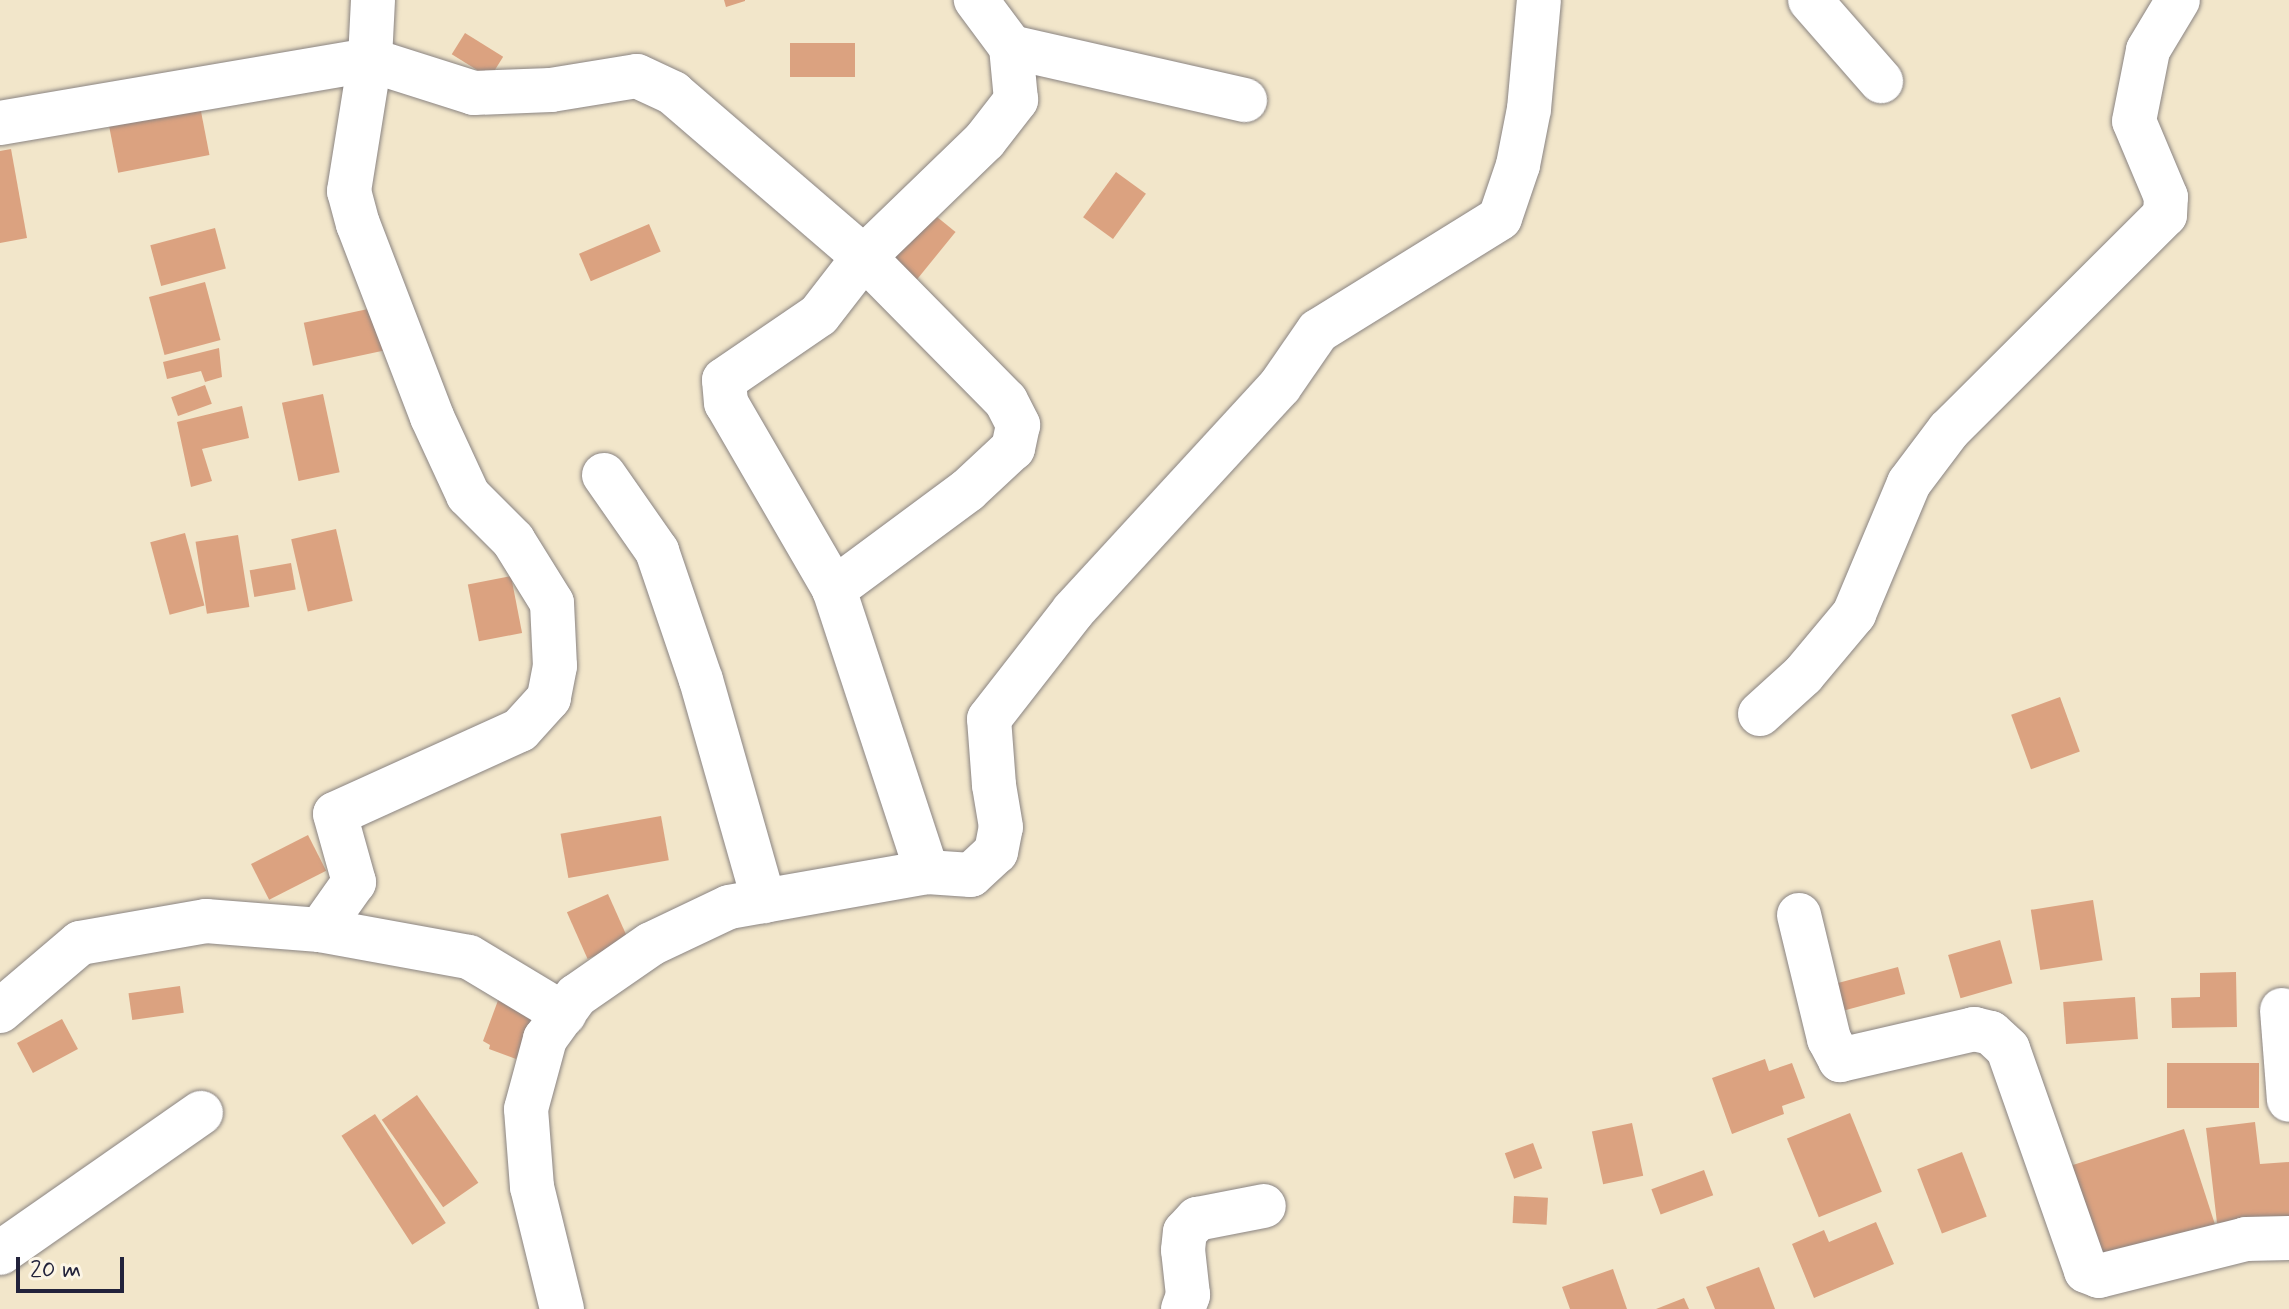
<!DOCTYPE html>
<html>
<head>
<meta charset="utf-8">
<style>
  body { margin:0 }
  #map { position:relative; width:2289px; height:1309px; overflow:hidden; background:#f2e6ca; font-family:Mynerve,sans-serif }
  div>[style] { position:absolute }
  .building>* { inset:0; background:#dba280; transform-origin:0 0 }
  .roads { filter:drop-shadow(0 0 2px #8a8482) drop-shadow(0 0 2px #8a8482) }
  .minor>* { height:44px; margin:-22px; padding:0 22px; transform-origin:22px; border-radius:22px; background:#fff }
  span { translate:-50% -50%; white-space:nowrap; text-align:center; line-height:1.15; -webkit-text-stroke:7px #fcf5e5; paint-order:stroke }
  .scale { position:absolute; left:16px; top:1257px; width:108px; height:36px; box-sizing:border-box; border:4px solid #22223b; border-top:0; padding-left:10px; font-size:24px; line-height:28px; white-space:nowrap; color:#22223b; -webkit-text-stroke:6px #fcf5e5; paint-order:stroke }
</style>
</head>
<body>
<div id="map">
  <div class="building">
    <div style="clip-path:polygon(724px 0,745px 0,745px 1px,726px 7px)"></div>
    <div style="left:465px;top:33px;width:45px;height:25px;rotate:32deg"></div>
    <div style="left:790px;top:43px;width:65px;height:34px"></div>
    <div style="left:198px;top:96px;width:60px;height:93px;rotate:79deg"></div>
    <div style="clip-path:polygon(11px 149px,27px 238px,0 243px,0 151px)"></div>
    <div style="left:1116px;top:172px;width:37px;height:56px;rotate:36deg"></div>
    <div style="left:926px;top:208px;width:38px;height:62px;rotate:39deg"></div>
    <div style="left:649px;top:224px;width:30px;height:76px;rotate:67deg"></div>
    <div style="left:215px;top:228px;width:42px;height:67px;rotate:75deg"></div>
    <div style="left:205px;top:282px;width:60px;height:58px;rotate:75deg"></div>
    <div style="left:382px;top:306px;width:44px;height:80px;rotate:78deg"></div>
    <div style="clip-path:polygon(219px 348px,222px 377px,205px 382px,201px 371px,167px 379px,163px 362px)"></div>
    <div style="left:205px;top:385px;width:20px;height:36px;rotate:70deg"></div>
    <div style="left:323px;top:394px;width:80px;height:42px;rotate:78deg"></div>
    <div style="clip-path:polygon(242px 406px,249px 438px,202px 449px,212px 481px,191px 487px,177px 422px)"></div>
    <div style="left:336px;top:529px;width:74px;height:46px;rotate:77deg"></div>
    <div style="left:185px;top:533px;width:75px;height:36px;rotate:75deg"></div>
    <div style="left:238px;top:535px;width:73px;height:43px;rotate:81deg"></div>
    <div style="left:291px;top:563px;width:27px;height:42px;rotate:80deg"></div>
    <div style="left:511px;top:576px;width:58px;height:44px;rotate:79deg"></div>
    <div style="left:2060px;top:697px;width:58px;height:52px;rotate:70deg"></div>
    <div style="left:661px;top:816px;width:45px;height:102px;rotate:80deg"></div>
    <div style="left:308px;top:835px;width:40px;height:64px;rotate:63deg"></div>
    <div style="left:608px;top:894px;width:51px;height:45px;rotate:66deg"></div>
    <div style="left:2093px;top:900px;width:61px;height:63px;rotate:81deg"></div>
    <div style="left:2000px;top:940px;width:45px;height:54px;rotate:74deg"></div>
    <div style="left:1898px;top:967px;width:28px;height:68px;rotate:75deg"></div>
    <div style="clip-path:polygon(2236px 972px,2237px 1027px,2172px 1028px,2171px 998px,2200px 997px,2200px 973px)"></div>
    <div style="left:180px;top:986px;width:27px;height:52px;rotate:82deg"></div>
    <div style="clip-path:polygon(500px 995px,541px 1006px,516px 1059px,489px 1049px,490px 1045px,483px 1041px)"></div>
    <div style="left:2135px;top:997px;width:42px;height:72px;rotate:86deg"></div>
    <div style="left:62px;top:1019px;width:34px;height:51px;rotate:62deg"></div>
    <div style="clip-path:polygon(1765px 1059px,1769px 1071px,1792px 1063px,1805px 1098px,1782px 1106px,1784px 1114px,1732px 1134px,1712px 1078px)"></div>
    <div style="left:2167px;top:1063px;width:92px;height:45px"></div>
    <div style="left:417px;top:1095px;width:107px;height:43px;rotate:55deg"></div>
    <div style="left:1850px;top:1113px;width:85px;height:68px;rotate:68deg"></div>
    <div style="left:375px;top:1114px;width:130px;height:40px;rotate:57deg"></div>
    <div style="clip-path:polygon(2255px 1122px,2260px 1164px,2289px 1162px,2289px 1217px,2217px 1223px,2206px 1128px)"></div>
    <div style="left:1632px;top:1123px;width:54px;height:41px;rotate:78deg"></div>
    <div style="left:2184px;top:1129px;width:109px;height:133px;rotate:72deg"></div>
    <div style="left:1533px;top:1143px;width:27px;height:30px;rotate:70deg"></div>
    <div style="left:1962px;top:1152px;width:69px;height:48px;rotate:69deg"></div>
    <div style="left:1704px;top:1170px;width:27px;height:56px;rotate:70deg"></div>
    <div style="left:1514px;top:1196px;width:34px;height:27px;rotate:3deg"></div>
    <div style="clip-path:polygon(1876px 1222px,1894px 1264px,1814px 1298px,1792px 1244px,1824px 1230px,1829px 1242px)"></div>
    <div style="clip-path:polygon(1759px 1267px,1775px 1309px,1715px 1309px,1706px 1287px)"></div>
    <div style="clip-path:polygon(1613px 1269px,1627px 1309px,1570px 1309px,1562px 1287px)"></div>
    <div style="clip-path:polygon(1684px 1298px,1689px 1309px,1656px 1309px)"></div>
  </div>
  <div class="roads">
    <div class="minor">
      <div style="left:373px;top:0;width:60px;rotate:92.9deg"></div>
      <div style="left:370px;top:60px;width:133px;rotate:99.1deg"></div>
      <div style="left:349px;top:191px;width:34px;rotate:75deg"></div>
      <div style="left:358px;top:224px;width:207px;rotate:69deg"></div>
      <div style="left:432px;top:417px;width:86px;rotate:65.2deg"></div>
      <div style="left:468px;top:495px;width:64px;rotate:45deg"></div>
      <div style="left:513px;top:540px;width:74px;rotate:58.2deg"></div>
      <div style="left:552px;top:603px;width:63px;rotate:87.3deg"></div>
      <div style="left:555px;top:666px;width:33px;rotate:101deg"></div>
      <div style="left:549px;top:698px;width:43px;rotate:132.2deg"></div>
      <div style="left:520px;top:730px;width:203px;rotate:155.6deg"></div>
      <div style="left:335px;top:814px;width:71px;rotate:74.4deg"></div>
      <div style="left:354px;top:882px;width:59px;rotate:125.3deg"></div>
      <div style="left:320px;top:930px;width:151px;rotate:10.3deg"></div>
      <div style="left:469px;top:957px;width:111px;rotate:31deg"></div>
      <div style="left:1810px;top:0;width:108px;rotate:48.8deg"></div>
      <div style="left:1011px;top:47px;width:240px;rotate:12.8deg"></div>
      <div style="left:0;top:123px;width:375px;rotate:-9.7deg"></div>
      <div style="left:370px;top:60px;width:109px;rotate:17.6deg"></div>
      <div style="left:474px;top:93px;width:77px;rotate:-2.2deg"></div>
      <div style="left:551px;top:90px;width:87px;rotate:-9.2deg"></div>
      <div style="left:637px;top:76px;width:40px;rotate:25deg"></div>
      <div style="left:673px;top:93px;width:252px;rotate:40.7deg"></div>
      <div style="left:864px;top:257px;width:202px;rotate:45.4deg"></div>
      <div style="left:1006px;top:401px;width:27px;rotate:63deg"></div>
      <div style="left:1018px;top:425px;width:24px;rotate:102deg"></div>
      <div style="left:1013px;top:448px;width:62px;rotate:137deg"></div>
      <div style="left:968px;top:490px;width:167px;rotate:143.5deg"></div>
      <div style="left:604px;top:475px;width:93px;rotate:55.1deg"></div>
      <div style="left:657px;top:551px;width:136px;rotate:71.2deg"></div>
      <div style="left:701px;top:680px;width:230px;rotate:74.1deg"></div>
      <div style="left:1760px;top:714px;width:58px;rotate:-42.2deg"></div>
      <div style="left:1803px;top:675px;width:80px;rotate:-50.1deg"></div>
      <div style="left:1854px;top:614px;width:142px;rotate:-67.2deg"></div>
      <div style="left:1909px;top:483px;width:66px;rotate:-53deg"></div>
      <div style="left:1949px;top:430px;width:305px;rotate:-44.9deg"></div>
      <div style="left:2165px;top:215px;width:18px;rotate:-87deg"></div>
      <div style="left:2166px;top:197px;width:82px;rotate:-112.8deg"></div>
      <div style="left:2134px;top:121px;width:72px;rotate:-78.8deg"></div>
      <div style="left:2148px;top:50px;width:58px;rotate:-59deg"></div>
      <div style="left:927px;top:872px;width:298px;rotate:-108.2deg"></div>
      <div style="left:834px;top:589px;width:215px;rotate:-120.1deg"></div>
      <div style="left:726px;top:403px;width:23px;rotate:-95deg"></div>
      <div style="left:724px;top:380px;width:115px;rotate:-34.4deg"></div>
      <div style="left:819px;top:315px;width:73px;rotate:-52.2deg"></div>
      <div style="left:864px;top:257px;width:168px;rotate:-44deg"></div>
      <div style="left:985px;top:140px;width:51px;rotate:-52.2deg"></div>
      <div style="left:1016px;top:100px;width:53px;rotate:-95.4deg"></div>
      <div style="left:1011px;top:47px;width:59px;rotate:-126.7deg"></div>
      <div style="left:1799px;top:915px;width:128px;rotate:76.4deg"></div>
      <div style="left:1829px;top:1039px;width:24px;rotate:62deg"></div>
      <div style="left:1840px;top:1060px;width:138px;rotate:-13deg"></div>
      <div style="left:1974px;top:1029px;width:17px;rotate:13deg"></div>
      <div style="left:1991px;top:1033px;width:23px;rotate:43deg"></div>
      <div style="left:2008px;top:1049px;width:235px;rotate:70.6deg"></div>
      <div style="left:2086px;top:1271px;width:14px;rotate:21deg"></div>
      <div style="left:2099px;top:1276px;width:152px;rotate:-14.1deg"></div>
      <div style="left:2246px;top:1239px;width:43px;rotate:-1.3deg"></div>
      <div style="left:2282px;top:1010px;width:90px;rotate:85.6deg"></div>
      <div style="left:0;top:1011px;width:105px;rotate:-40.4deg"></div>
      <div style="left:80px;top:943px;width:128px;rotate:-9.9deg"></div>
      <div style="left:206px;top:921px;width:114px;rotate:4.5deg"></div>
      <div style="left:0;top:1253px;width:245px;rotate:-34.9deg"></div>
      <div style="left:562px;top:1309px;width:126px;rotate:-103.8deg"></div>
      <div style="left:532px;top:1187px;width:78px;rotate:-94.4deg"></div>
      <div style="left:526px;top:1109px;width:73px;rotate:-74.8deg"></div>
      <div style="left:545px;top:1039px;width:53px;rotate:-54.2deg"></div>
      <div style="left:576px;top:996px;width:91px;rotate:-34.7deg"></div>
      <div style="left:651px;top:944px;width:86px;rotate:-25.4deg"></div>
      <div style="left:729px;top:907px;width:201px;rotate:-10deg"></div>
      <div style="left:927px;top:872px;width:44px;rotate:3.9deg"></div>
      <div style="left:971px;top:875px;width:34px;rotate:-43deg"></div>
      <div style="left:996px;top:852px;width:25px;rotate:-79deg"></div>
      <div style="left:1001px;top:827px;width:43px;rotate:-99.5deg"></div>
      <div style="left:994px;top:785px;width:66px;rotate:-94.3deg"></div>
      <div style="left:989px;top:719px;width:137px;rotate:-52.1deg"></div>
      <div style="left:1073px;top:611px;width:306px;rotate:-47.4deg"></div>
      <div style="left:1280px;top:386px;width:67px;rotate:-55.4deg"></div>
      <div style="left:1318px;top:331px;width:214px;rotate:-31.8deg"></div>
      <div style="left:1500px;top:218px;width:56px;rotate:-71.2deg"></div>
      <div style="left:1518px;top:165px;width:57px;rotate:-78.9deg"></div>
      <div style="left:1529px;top:109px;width:109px;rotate:-84.8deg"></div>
      <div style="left:1183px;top:1309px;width:15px;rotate:-70deg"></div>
      <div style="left:1188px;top:1295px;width:45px;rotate:-96.3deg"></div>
      <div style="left:1183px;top:1250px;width:18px;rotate:-84deg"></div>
      <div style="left:1185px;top:1232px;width:18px;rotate:-47deg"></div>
      <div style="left:1197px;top:1219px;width:68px;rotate:-11deg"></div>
    </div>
  </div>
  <div class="scale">20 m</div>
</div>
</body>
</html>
